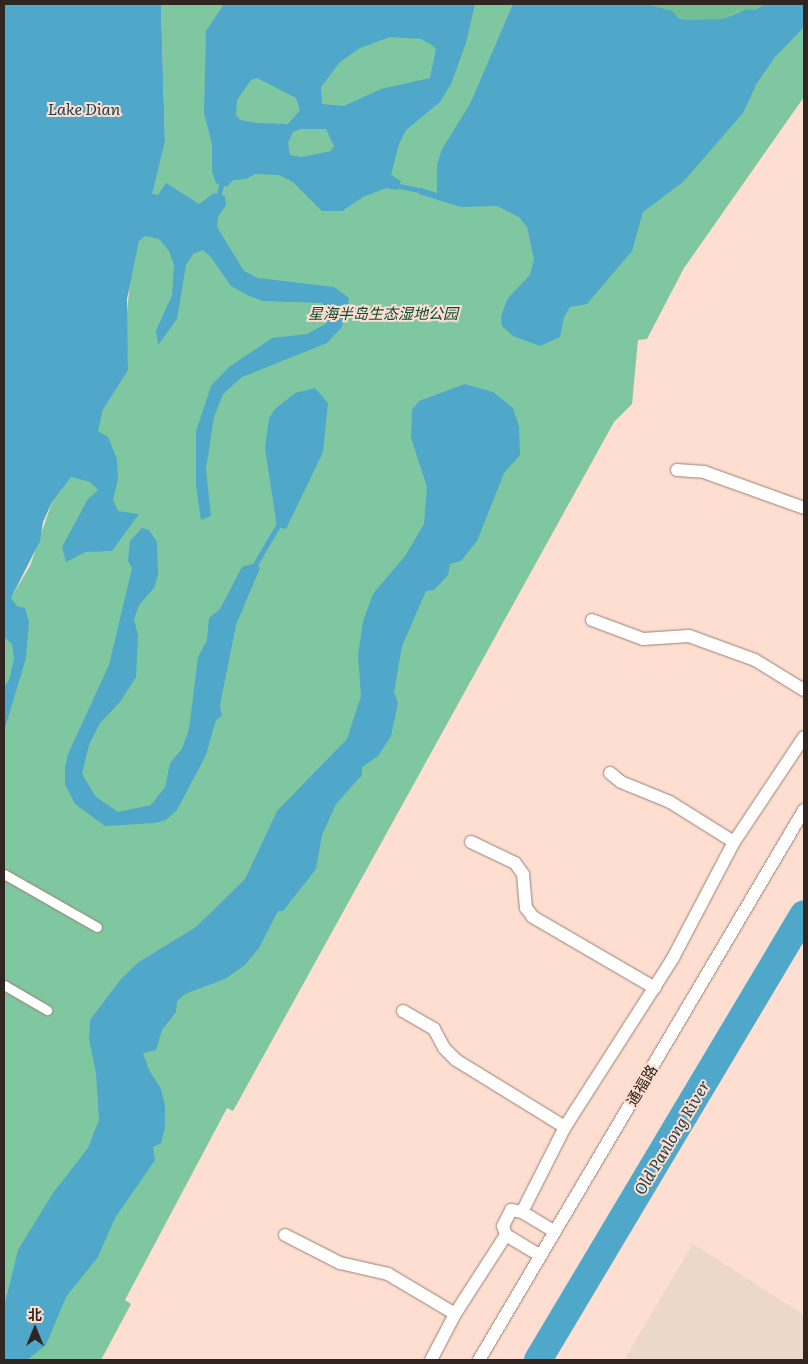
<!DOCTYPE html>
<html>
<head>
<meta charset="utf-8">
<style>
  body { margin:0 }
  #map { position:relative; width:808px; height:1364px; overflow:hidden; background:#fdded0; font-family:Literata,"Noto Sans SC",serif }
  div>[style] { position:absolute }
  .commercial>* { inset:0; background:#ebd8c8 }
  .green>* { inset:0; background:#7fc7a0 }
  .forest>* { inset:0; background:#72bf96 }
  .water>* { inset:0; background:#4fa8c9 }
  .stream>* { height:4.5px; margin:-2.25px; padding:0 2.25px; transform-origin:2.25px; border-radius:2.25px; background:#4fa8c9 }
  .river>* { height:28px; margin:-14px; padding:0 14px; transform-origin:14px; border-radius:14px; background:#4fa8c9 }
  .roads { filter:drop-shadow(0 0 1px #9b8073) drop-shadow(0 0 1px #9b8073) }
  .pedestrian>* { height:9px; margin:-4.5px; padding:0 4.5px; transform-origin:4.5px; border-radius:4.5px; background:#fff }
  .minor>* { height:12px; margin:-6px; padding:0 6px; transform-origin:6px; border-radius:6px; background:#fff }
  span { translate:-50% -50%; white-space:nowrap; text-align:center; line-height:1.15; -webkit-text-stroke:4px #fdded0; paint-order:stroke }
  .park-label { font-size:15px; color:#0c4a30; font-style:italic }
  .street-label { font-size:15px; color:#302520 }
  .water-label { font-size:16px; color:#153d4b; font-style:italic }
  .frame { position:absolute; inset:0; border:5px solid #302520; pointer-events:none }
  .north { position:absolute; left:10px; top:1304px; width:50px; height:50px; -webkit-text-stroke:4px #fdded0; paint-order:stroke; rotate:0deg; font-size:14px; font-weight:700; line-height:20px; text-align:center; color:#302520 }
  .north::after { content:''; display:block; margin:auto; width:18px; height:22px; background:#302520; clip-path:polygon(50% 0,100% 100%,50% 72%,0 100%) }
</style>
</head>
<body>
<div id="map">
  <div class="commercial">
    <div style="clip-path:polygon(693px 1244px,804px 1315px,804px 1360px,624px 1360px)"></div>
  </div>
  <div class="green">
    <div style="clip-path:polygon(161px 4px,804px 4px,804px 97px,684px 268px,647px 339px,638px 340px,632px 404px,614px 422px,233px 1111px,227px 1108px,125px 1300px,131px 1304px,101px 1360px,4px 1360px,4px 609px,30px 566px,52px 502px,97px 432px,103px 410px,128px 369px,126px 323px,131px 271px,165px 142px)"></div>
  </div>
  <div class="forest">
    <div style="clip-path:polygon(646px 4px,766px 4px,755px 10px,735px 12px,723px 19px,686px 20px)"></div>
  </div>
  <div class="water">
    <div style="clip-path:polygon(4px 4px,161px 4px,165px 142px,152px 194px,158px 195px,166px 183px,199px 204px,214px 193px,225px 196px,226px 205px,218px 217px,217px 227px,244px 271px,258px 278px,334px 287px,349px 298px,348px 310px,341px 328px,327px 343px,242px 377px,223px 394px,214px 417px,206px 469px,211px 516px,201px 520px,196px 486px,196px 431px,211px 386px,229px 367px,272px 338px,307px 334px,327px 323px,330px 314px,322px 303px,263px 301px,249px 296px,231px 286px,210px 256px,203px 250px,193px 254px,186px 265px,177px 319px,158px 345px,156px 331px,172px 295px,174px 265px,169px 251px,159px 239px,145px 236px,139px 241px,127px 299px,128px 370px,103px 410px,98px 431px,108px 437px,117px 459px,118px 479px,113px 500px,118px 511px,139px 514px,112px 551px,86px 552px,66px 562px,62px 547px,88px 499px,98px 490px,90px 482px,71px 477px,52px 502px,43px 522px,40px 541px,11px 598px,17px 606px,25px 608px,29px 622px,26px 658px,4px 731px,4px 687px,9px 680px,14px 658px,12px 644px,4px 637px)"></div>
    <div style="clip-path:polygon(evenodd,224px 4px,475px 4px,466px 43px,451px 84px,440px 102px,406px 130px,399px 144px,391px 175px,401px 181px,397px 190px,386px 188px,363px 197px,342px 211px,322px 211px,293px 182px,279px 175px,255px 174px,246px 179px,233px 180px,227px 187px,216px 183px,212px 171px,212px 144px,204px 113px,206px 31px,224px 4px,390px 37px,421px 39px,432px 45px,436px 49px,430px 78px,381px 89px,344px 106px,322px 104px,321px 87px,340px 62px,360px 48px,390px 37px,224px 4px,257px 78px,296px 98px,300px 110px,288px 124px,256px 123px,240px 120px,236px 115px,237px 100px,251px 80px,257px 78px,224px 4px,301px 129px,326px 129px,334px 146px,331px 151px,302px 157px,290px 155px,288px 143px,293px 132px,301px 129px)"></div>
    <div style="clip-path:polygon(513px 4px,646px 4px,672px 11px,678px 18px,686px 20px,723px 19px,748px 9px,755px 10px,766px 4px,804px 4px,804px 27px,775px 57px,757px 83px,743px 113px,683px 182px,643px 212px,632px 251px,587px 304px,570px 307px,564px 317px,560px 337px,540px 346px,513px 336px,502px 326px,501px 316px,508px 298px,530px 275px,534px 259px,527px 227px,519px 217px,497px 206px,461px 207px,419px 194px,421px 188px,437px 193px,437px 165px,442px 149px,470px 104px)"></div>
    <div style="clip-path:polygon(465px 384px,493px 392px,513px 408px,519px 426px,520px 455px,504px 473px,477px 541px,461px 561px,450px 564px,448px 575px,434px 590px,426px 591px,402px 646px,394px 692px,398px 703px,391px 736px,378px 756px,362px 767px,362px 775px,336px 804px,322px 835px,316px 869px,283px 911px,278px 911px,259px 948px,245px 965px,225px 979px,185px 994px,177px 1001px,176px 1012px,162px 1030px,156px 1050px,143px 1053px,149px 1070px,161px 1089px,165px 1106px,165px 1128px,161px 1143px,153px 1147px,155px 1160px,115px 1218px,98px 1257px,66px 1297px,46px 1345px,27px 1360px,4px 1360px,4px 1307px,18px 1250px,53px 1193px,88px 1148px,99px 1120px,96px 1073px,89px 1039px,90px 1020px,121px 979px,139px 962px,196px 927px,245px 879px,277px 811px,347px 739px,361px 696px,358px 655px,363px 621px,373px 594px,405px 556px,424px 524px,427px 487px,411px 438px,412px 410px,419px 401px)"></div>
    <div style="clip-path:polygon(315px 388px,328px 403px,323px 452px,286px 529px,277px 527px,265px 448px,269px 418px,275px 409px,295px 393px)"></div>
    <div style="clip-path:polygon(142px 528px,149px 530px,157px 542px,158px 575px,154px 588px,139px 605px,134px 619px,138px 635px,136px 677px,120px 702px,100px 723px,89px 745px,82px 774px,96px 797px,118px 812px,151px 805px,165px 787px,170px 763px,182px 749px,189px 729px,198px 657px,207px 640px,209px 618px,220px 609px,242px 567px,256px 563px,260px 568px,236px 625px,220px 705px,222px 716px,216px 720px,206px 755px,177px 810px,166px 820px,155px 823px,105px 826px,75px 804px,65px 784px,65px 767px,68px 754px,109px 665px,132px 568px,128px 561px,130px 541px)"></div>
  </div>
  <div class="stream">
    <div style="left:399px;top:186px;width:21px;rotate:11deg"></div>
    <div style="left:219px;top:194px;width:9px;rotate:-77deg"></div>
    <div style="left:256px;top:563px;width:42px;rotate:-59.7deg"></div>
  </div>
  <div class="river">
    <div style="left:538px;top:1360px;width:519px;rotate:-59.19deg"></div>
  </div>
  <div class="roads">
    <div class="pedestrian">
      <div style="left:4px;top:874px;width:107px;rotate:29.7deg"></div>
      <div style="left:4px;top:985px;width:50px;rotate:30.2deg"></div>
    </div>
    <div class="minor">
      <div style="left:677px;top:470px;width:27px;rotate:4deg"></div>
      <div style="left:704px;top:472px;width:106px;rotate:19.8deg"></div>
      <div style="left:592px;top:620px;width:54px;rotate:20.4deg"></div>
      <div style="left:643px;top:639px;width:46px;rotate:-3.7deg"></div>
      <div style="left:689px;top:636px;width:70px;rotate:20deg"></div>
      <div style="left:755px;top:660px;width:57px;rotate:31.5deg"></div>
      <div style="left:610px;top:773px;width:14px;rotate:39deg"></div>
      <div style="left:621px;top:782px;width:53px;rotate:22.2deg"></div>
      <div style="left:670px;top:802px;width:75px;rotate:32deg"></div>
      <div style="left:471px;top:842px;width:49px;rotate:25.5deg"></div>
      <div style="left:515px;top:863px;width:14px;rotate:54deg"></div>
      <div style="left:523px;top:874px;width:34px;rotate:85deg"></div>
      <div style="left:526px;top:908px;width:11px;rotate:52deg"></div>
      <div style="left:533px;top:917px;width:141px;rotate:30.2deg"></div>
      <div style="left:403px;top:1011px;width:36px;rotate:30deg"></div>
      <div style="left:434px;top:1029px;width:21px;rotate:62deg"></div>
      <div style="left:444px;top:1048px;width:17px;rotate:45deg"></div>
      <div style="left:456px;top:1060px;width:128px;rotate:31.6deg"></div>
      <div style="left:522px;top:1212px;width:37px;rotate:31deg"></div>
      <div style="left:285px;top:1235px;width:62px;rotate:27deg"></div>
      <div style="left:340px;top:1263px;width:49px;rotate:12.9deg"></div>
      <div style="left:388px;top:1274px;width:78px;rotate:30.8deg"></div>
      <div style="left:506px;top:1235px;width:39px;rotate:31deg"></div>
      <div style="left:431px;top:1360px;width:52px;rotate:-62.4deg"></div>
      <div style="left:455px;top:1314px;width:94px;rotate:-57.2deg"></div>
      <div style="left:506px;top:1235px;width:9px;rotate:-108deg"></div>
      <div style="left:503px;top:1226px;width:18px;rotate:-63deg"></div>
      <div style="left:511px;top:1210px;width:11px;rotate:10deg"></div>
      <div style="left:522px;top:1212px;width:95px;rotate:-63.2deg"></div>
      <div style="left:565px;top:1127px;width:201px;rotate:-57.4deg"></div>
      <div style="left:673px;top:958px;width:131px;rotate:-62.3deg"></div>
      <div style="left:734px;top:842px;width:126px;rotate:-56.3deg"></div>
      <div style="left:479px;top:1360px;width:639px;rotate:-59.42deg"></div>
    </div>
  </div>
  <div class="park-label">
    <span style="left:383px;top:313px">星海半岛生态湿地公园</span>
  </div>
  <div class="street-label">
    <span style="left:641px;top:1085px;rotate:-59deg">通福路</span>
  </div>
  <div class="water-label">
    <span style="left:84px;top:108px">Lake Dian</span>
    <span style="left:671px;top:1137px;rotate:-59deg">Old Panlong River</span>
  </div>
  <div class="frame"></div>
  <div class="north">北</div>
</div>
</body>
</html>
